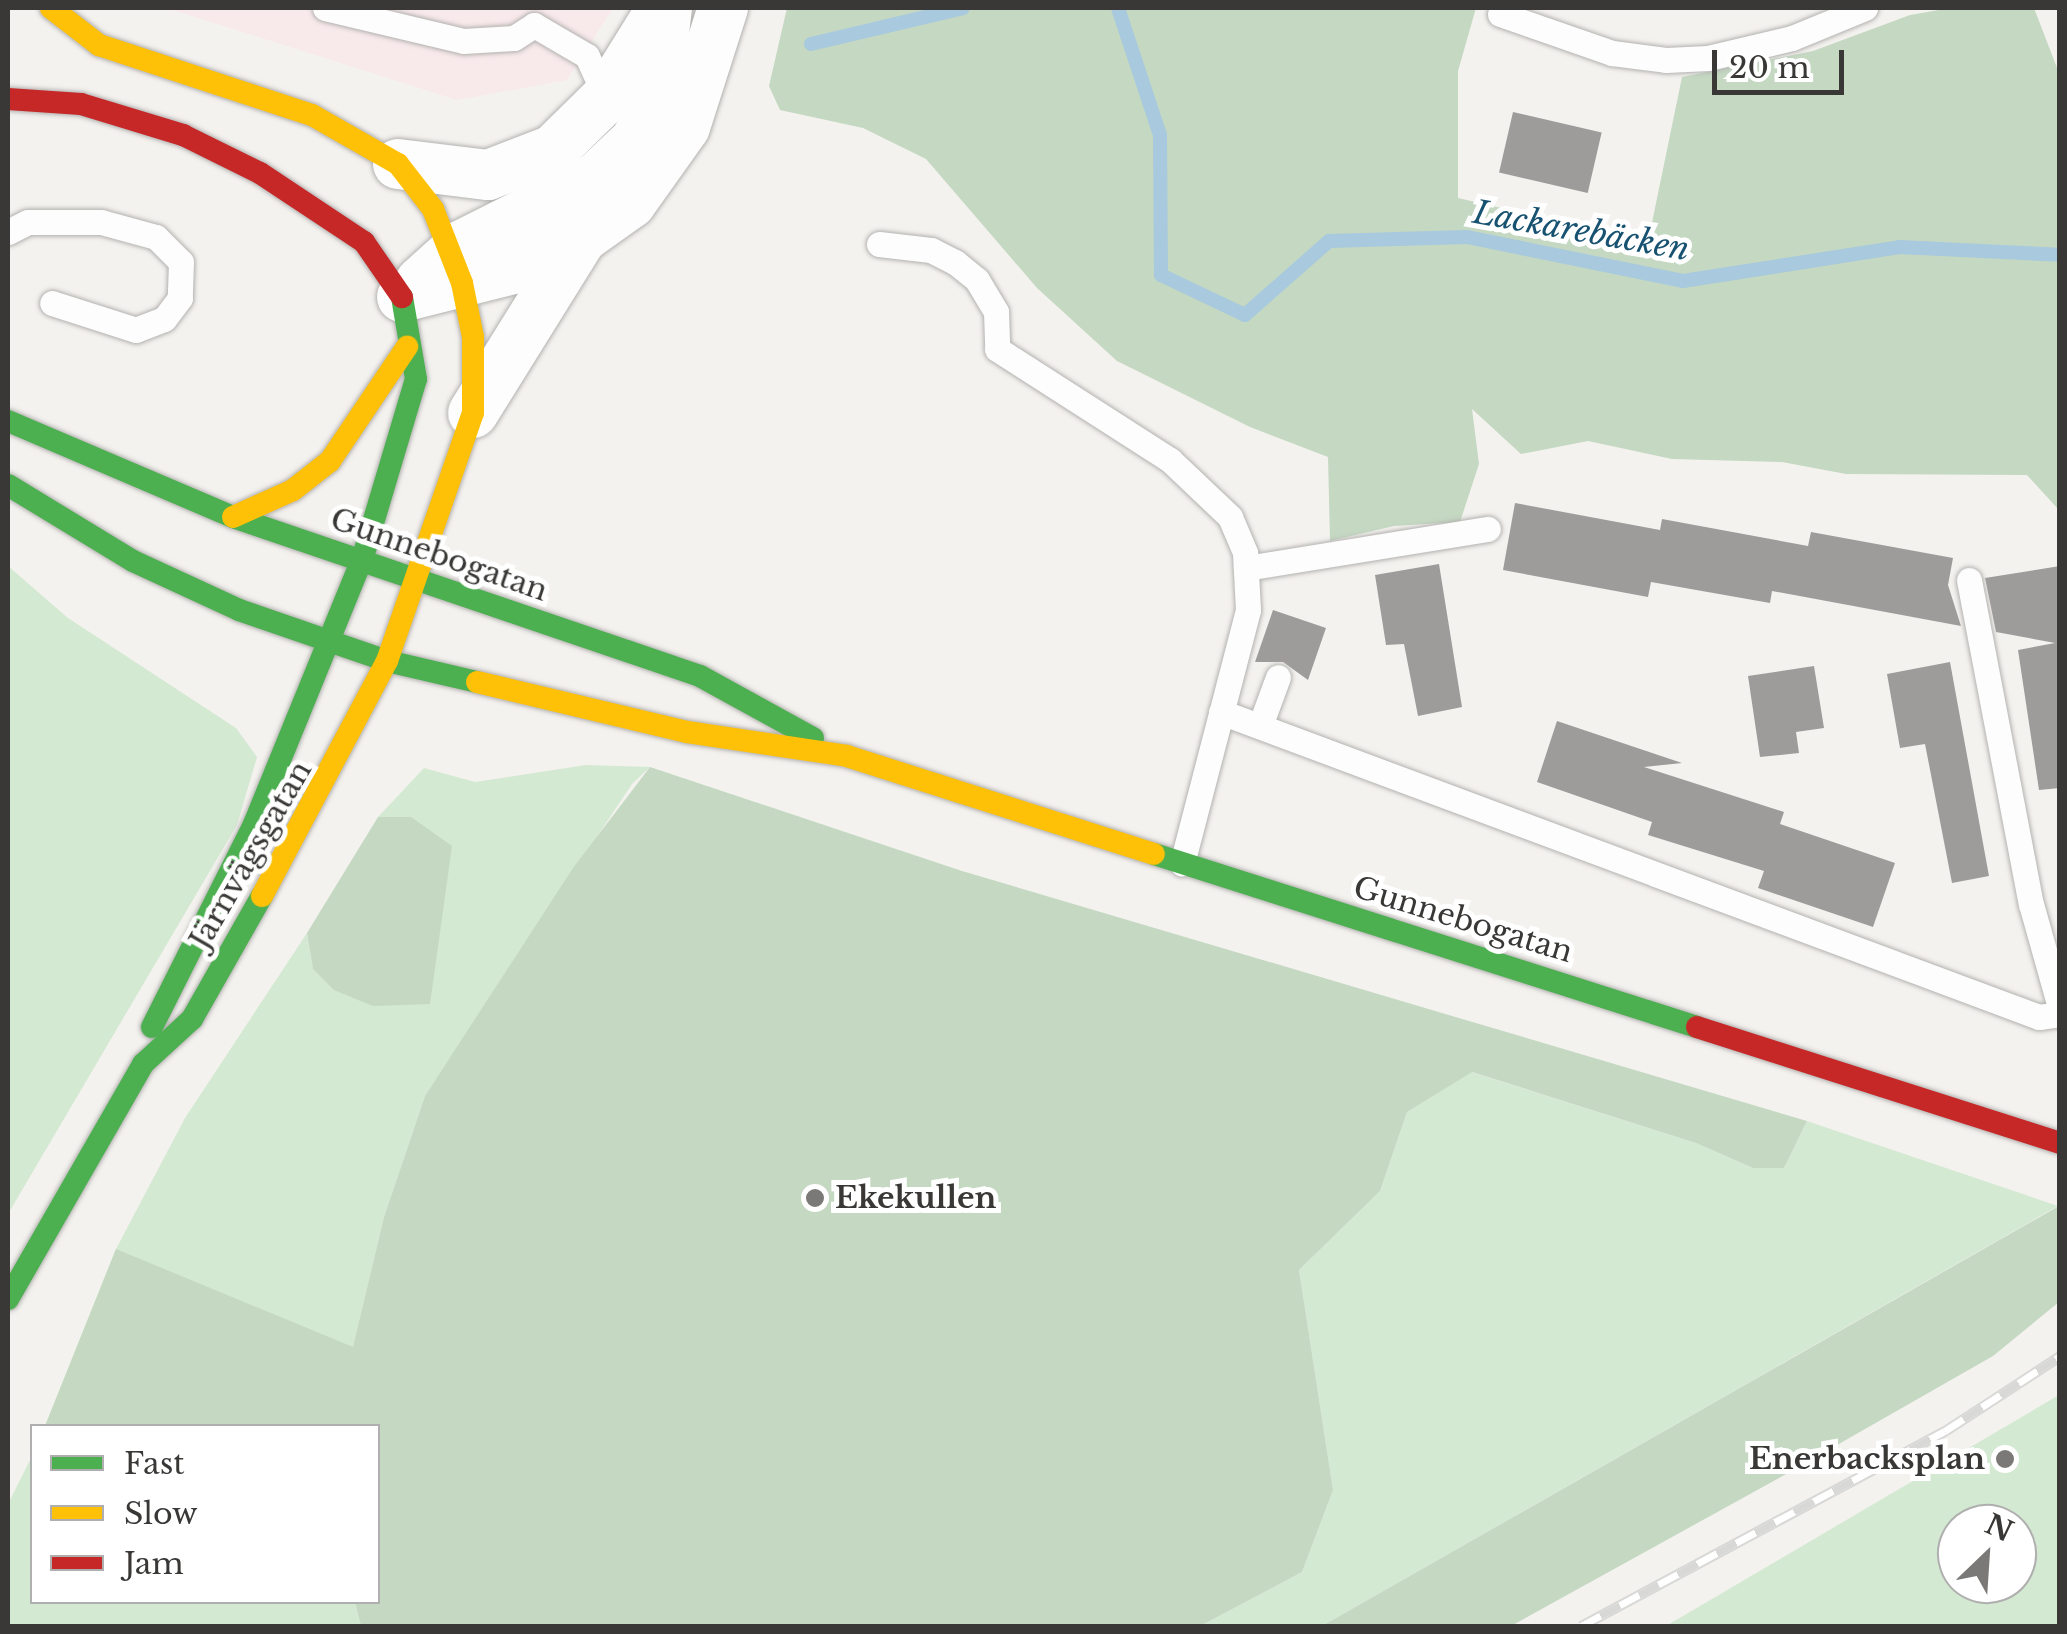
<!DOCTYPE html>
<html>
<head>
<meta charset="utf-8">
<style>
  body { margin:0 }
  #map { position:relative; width:2067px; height:1634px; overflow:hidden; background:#f4f2ef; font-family:"Libre Baskerville",serif }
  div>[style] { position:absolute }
  .industrial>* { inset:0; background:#f8e9eb }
  .green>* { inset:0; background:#d4e9d2 }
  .forest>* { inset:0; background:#c4d8c2 }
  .stream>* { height:14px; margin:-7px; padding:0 7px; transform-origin:7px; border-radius:7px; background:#a8c9de }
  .building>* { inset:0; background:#9e9c9b; transform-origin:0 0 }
  .roads { filter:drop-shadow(0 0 2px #b3b2b0) drop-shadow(0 0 2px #b3b2b0) }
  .lane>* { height:25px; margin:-12.5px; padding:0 12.5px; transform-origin:12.5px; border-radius:12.5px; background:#fdfdfd }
  .street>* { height:50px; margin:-25px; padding:0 25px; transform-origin:25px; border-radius:25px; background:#fdfdfd }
  .fast>* { height:22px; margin:-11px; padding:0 11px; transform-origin:11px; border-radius:11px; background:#4caf50 }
  .slow>* { height:22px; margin:-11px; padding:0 11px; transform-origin:11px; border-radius:11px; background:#ffc107 }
  .jam>* { height:22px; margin:-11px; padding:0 11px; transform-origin:11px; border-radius:11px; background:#c62828 }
  .rail>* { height:11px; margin-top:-5.5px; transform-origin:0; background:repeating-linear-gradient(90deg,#fff 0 22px,#d8d8d7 0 44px); box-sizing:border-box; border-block:2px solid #d8d8d7 }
  .dots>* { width:28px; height:28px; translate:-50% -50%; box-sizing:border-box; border:5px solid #fff; border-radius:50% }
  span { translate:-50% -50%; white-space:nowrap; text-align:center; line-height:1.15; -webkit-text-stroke:10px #fff; paint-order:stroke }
  .street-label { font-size:30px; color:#393836 }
  .poi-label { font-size:30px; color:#393836; font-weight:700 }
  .left { translate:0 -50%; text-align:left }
  .right { translate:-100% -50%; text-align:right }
  .water-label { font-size:32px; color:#185271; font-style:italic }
  .frame { position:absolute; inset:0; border:10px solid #393836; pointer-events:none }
  .legend { position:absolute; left:30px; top:1424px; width:350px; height:180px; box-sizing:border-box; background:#fff; border:2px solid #b0afaf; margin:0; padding:12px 18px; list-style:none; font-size:30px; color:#393836 }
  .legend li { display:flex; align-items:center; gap:20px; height:50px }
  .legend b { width:50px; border:2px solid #b0afaf }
  .north { position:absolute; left:1937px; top:1504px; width:100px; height:100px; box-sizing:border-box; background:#fff; border:2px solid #b0afaf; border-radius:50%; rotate:25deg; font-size:28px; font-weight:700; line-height:40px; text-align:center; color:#393836 }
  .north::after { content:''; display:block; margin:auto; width:35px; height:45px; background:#7a7977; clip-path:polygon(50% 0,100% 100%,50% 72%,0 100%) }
  .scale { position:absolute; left:1712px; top:50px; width:132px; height:45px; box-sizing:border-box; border:5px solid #393836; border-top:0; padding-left:12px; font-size:30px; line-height:35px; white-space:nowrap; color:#393836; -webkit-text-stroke:8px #fff; paint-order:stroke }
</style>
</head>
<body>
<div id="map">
  <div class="industrial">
    <div style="clip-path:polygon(167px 8px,613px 8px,567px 80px,457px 100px)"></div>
  </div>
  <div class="green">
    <div style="clip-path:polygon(8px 566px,68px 618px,236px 728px,257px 757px,237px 825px,8px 1214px)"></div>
    <div style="clip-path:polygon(586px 765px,650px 767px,632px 784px,425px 1096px,384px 1217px,353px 1348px,340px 1343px,339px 1426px,45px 1426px,116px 1249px,185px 1118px,307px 933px,313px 969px,411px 817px,378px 817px,424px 768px,475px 782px)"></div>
    <div style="clip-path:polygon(1471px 1072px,1696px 1143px,1753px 1168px,1784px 1168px,1807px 1121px,2058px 1206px,1322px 1626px,1200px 1626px,1302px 1572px,1333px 1490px,1299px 1270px,1380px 1191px,1407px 1112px)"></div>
    <div style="clip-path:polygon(evenodd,2059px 1395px,2059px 1626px,1666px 1626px,2059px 1395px,2017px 1524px,2017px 1584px,1957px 1584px,1957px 1524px,2017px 1524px)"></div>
    <div style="clip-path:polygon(32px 1456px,32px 1602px,355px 1602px,361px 1626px,8px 1626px,8px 1504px)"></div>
  </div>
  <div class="forest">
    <div style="clip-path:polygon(787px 8px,1476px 8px,1458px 71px,1458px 198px,1648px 242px,1682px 77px,1813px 51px,1910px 15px,1950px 8px,2034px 8px,2059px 73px,2059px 510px,2027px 475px,1846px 474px,1782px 462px,1672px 459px,1588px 441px,1521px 454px,1472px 409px,1479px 464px,1460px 522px,1394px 526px,1330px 541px,1328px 457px,1250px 427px,1117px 361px,1037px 288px,926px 159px,863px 128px,780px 110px,769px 86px)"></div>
    <div style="clip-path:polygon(650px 767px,962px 871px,1807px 1121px,1784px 1168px,1753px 1168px,1696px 1143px,1472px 1072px,1407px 1112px,1380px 1191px,1299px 1270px,1333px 1490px,1302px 1572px,1200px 1626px,361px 1626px,355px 1602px,378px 1602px,378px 1426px,45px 1426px,116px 1249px,353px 1347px,384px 1217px,425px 1096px,573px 868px)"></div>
    <div style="clip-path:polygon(378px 817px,411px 817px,452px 846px,430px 1004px,373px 1006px,334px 990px,313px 969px,307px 933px)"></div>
    <div style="clip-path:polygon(2059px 1206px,2059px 1302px,1993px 1356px,1788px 1473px,1511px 1626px,1322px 1626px)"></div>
  </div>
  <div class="stream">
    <div style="left:1118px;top:8px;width:134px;rotate:71.7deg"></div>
    <div style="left:1160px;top:135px;width:140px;rotate:89.6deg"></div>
    <div style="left:1161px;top:275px;width:93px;rotate:25.5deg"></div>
    <div style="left:1245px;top:315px;width:112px;rotate:-41.4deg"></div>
    <div style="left:1329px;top:241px;width:138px;rotate:-1.7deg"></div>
    <div style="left:1467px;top:237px;width:220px;rotate:11.5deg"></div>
    <div style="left:1683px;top:281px;width:219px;rotate:-8.9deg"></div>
    <div style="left:1899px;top:247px;width:161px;rotate:2.8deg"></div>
    <div style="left:811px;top:44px;width:156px;rotate:-13.3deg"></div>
  </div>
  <div class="building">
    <div style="left:1513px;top:112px;width:91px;height:62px;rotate:13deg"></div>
    <div style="clip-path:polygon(1515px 503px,1660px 530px,1662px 519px,1808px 546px,1811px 532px,1953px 558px,1948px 585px,1961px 626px,1772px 591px,1770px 603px,1651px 582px,1648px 597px,1503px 570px)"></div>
    <div style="clip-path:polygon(1439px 564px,1462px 707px,1418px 716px,1404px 644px,1386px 645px,1375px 575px)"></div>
    <div style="clip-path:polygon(2060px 566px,2060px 788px,2039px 790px,2018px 650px,2055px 643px,1996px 632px,1985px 578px)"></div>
    <div style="clip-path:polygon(1273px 610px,1326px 628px,1308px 680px,1283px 662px,1255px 662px)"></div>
    <div style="clip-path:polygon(1950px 662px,1989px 876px,1952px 883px,1925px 744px,1900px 748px,1887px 674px)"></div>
    <div style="clip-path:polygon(1814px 666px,1824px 728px,1796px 732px,1799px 753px,1760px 757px,1748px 676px)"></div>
    <div style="clip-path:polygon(1557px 721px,1682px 763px,1644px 767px,1784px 812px,1780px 824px,1895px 863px,1873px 927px,1758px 888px,1764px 871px,1648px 835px,1652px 822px,1537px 782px)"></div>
  </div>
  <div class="roads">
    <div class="lane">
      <div style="left:325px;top:8px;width:142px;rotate:13.4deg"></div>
      <div style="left:463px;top:41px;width:51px;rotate:-3.4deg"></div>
      <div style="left:514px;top:38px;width:24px;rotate:-33deg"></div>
      <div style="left:1500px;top:14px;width:119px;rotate:19.2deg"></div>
      <div style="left:1612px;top:53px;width:54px;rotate:7.4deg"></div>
      <div style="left:1666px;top:60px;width:42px;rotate:-2.7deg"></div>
      <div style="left:1708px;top:58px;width:86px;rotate:-13.4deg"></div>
      <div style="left:1792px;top:38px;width:79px;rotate:-22.3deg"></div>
      <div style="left:534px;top:25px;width:61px;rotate:30.3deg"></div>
      <div style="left:587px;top:56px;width:46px;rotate:65.7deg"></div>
      <div style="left:8px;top:232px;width:22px;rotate:-27deg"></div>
      <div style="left:28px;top:222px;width:73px"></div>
      <div style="left:101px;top:222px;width:57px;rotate:15.3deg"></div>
      <div style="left:156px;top:237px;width:35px;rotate:45deg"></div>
      <div style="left:181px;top:262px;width:36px;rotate:92deg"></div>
      <div style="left:180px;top:298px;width:26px;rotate:127deg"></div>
      <div style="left:164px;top:319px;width:30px;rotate:159deg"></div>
      <div style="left:136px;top:330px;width:88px;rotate:-162.2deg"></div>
      <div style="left:879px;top:244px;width:52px;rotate:6.6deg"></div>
      <div style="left:931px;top:250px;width:27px;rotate:27deg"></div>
      <div style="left:955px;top:262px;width:28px;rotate:39deg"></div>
      <div style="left:977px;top:280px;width:37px;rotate:59deg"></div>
      <div style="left:996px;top:312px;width:37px;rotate:88deg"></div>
      <div style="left:997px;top:349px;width:206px;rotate:32.7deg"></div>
      <div style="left:1170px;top:460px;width:83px;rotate:43.5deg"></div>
      <div style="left:1230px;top:517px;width:39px;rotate:67deg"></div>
      <div style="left:1245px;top:553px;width:57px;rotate:87deg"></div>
      <div style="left:1248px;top:610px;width:262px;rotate:104.6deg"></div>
      <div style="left:1246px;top:568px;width:245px;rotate:-9.2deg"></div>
      <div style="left:1969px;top:580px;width:330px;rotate:79.2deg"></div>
      <div style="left:2031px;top:904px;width:107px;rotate:74.3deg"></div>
      <div style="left:1221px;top:712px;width:873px;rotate:20.45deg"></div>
      <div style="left:2039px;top:1017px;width:21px;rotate:-8deg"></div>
      <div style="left:1260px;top:726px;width:52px;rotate:-69.8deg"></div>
    </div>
    <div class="street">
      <div style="left:398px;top:164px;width:91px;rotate:7deg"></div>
      <div style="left:488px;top:175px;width:70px;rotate:-21deg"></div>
      <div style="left:553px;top:150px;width:74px;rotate:-44.5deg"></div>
      <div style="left:606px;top:98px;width:106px;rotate:-58.1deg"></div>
      <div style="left:420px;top:282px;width:54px;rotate:-42deg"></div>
      <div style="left:460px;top:246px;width:152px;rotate:-26.6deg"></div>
      <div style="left:596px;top:178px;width:55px;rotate:-43.5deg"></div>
      <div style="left:636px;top:140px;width:45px;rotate:-63.4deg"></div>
      <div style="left:656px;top:100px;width:93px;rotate:-83.2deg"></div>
      <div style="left:402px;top:297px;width:127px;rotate:-14.1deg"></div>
      <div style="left:525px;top:266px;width:64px;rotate:-26.2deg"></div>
      <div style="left:582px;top:238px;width:60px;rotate:-35.5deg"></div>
      <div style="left:631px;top:203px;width:93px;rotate:-54.6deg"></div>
      <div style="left:685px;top:127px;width:125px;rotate:-72.3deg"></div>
      <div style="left:473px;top:413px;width:206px;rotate:-58.1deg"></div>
    </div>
    <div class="fast">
      <div style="left:8px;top:421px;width:245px;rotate:23.1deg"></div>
      <div style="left:233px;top:517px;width:493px;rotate:18.8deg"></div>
      <div style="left:700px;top:676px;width:129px;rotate:28.8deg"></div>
      <div style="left:8px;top:485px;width:146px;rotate:31.3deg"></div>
      <div style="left:133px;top:561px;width:117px;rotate:24.8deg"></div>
      <div style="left:239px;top:610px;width:157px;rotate:19deg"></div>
      <div style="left:387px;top:661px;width:92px;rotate:13.1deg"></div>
      <div style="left:1154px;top:854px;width:570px;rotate:17.67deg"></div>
      <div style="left:152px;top:1027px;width:227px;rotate:-63.3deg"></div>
      <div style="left:254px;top:824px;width:285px;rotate:-67.8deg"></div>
      <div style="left:362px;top:560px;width:189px;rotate:-73.4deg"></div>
      <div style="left:416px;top:379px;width:83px;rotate:-99.7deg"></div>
      <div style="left:8px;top:1299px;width:271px;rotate:-60.1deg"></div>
      <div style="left:143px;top:1064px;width:67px;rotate:-42.6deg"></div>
      <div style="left:192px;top:1019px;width:142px;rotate:-60.4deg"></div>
    </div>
    <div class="slow">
      <div style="left:51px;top:8px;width:61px;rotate:37.6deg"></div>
      <div style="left:99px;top:45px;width:224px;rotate:18.2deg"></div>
      <div style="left:312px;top:115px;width:99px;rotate:29.7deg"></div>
      <div style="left:233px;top:517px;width:66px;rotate:-24.2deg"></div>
      <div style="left:293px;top:490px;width:47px;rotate:-38.1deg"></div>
      <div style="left:330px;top:461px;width:138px;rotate:-56deg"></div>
      <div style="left:477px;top:682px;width:216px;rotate:13.4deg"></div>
      <div style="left:687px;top:732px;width:162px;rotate:8.5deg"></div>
      <div style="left:847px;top:756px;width:322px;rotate:17.7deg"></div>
      <div style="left:262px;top:896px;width:266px;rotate:-62deg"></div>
      <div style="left:387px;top:661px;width:262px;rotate:-70.9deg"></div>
      <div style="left:473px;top:413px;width:76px;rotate:-90deg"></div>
      <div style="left:473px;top:337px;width:55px;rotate:-101.5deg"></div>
      <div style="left:462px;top:283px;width:79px;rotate:-111.4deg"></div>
      <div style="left:433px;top:209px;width:57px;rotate:-127.9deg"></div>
    </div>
    <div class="jam">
      <div style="left:8px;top:99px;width:73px;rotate:3.9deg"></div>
      <div style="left:81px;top:104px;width:107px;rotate:16.9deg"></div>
      <div style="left:183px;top:135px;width:86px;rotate:26.3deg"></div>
      <div style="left:260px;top:173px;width:125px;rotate:33.6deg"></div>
      <div style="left:364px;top:242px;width:67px;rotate:55.4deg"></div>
      <div style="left:1697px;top:1027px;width:381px;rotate:17.7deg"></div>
    </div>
  </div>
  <div class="rail">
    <div style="left:1581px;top:1626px;width:413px;rotate:-28.2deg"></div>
    <div style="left:1945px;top:1431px;width:137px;rotate:-33.1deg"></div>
  </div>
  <div class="dots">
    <div style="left:815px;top:1198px;background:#7a7977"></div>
    <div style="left:2005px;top:1459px;background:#7a7977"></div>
  </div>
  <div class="street-label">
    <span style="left:439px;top:555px;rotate:19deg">Gunnebogatan</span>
    <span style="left:251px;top:855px;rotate:-60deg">Järnvägsgatan</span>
    <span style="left:1463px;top:920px;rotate:17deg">Gunnebogatan</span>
  </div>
  <div class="poi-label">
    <span class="left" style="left:835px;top:1198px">Ekekullen</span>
    <span class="right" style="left:1985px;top:1459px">Enerbacksplan</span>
  </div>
  <div class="water-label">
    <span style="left:1581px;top:231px;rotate:10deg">Lackarebäcken</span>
  </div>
  <div class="frame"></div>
  <ul class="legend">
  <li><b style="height:12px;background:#4caf50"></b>Fast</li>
  <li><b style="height:12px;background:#ffc107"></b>Slow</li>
  <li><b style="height:12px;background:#c62828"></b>Jam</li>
  </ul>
  <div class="north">N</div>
  <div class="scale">20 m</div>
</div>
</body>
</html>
